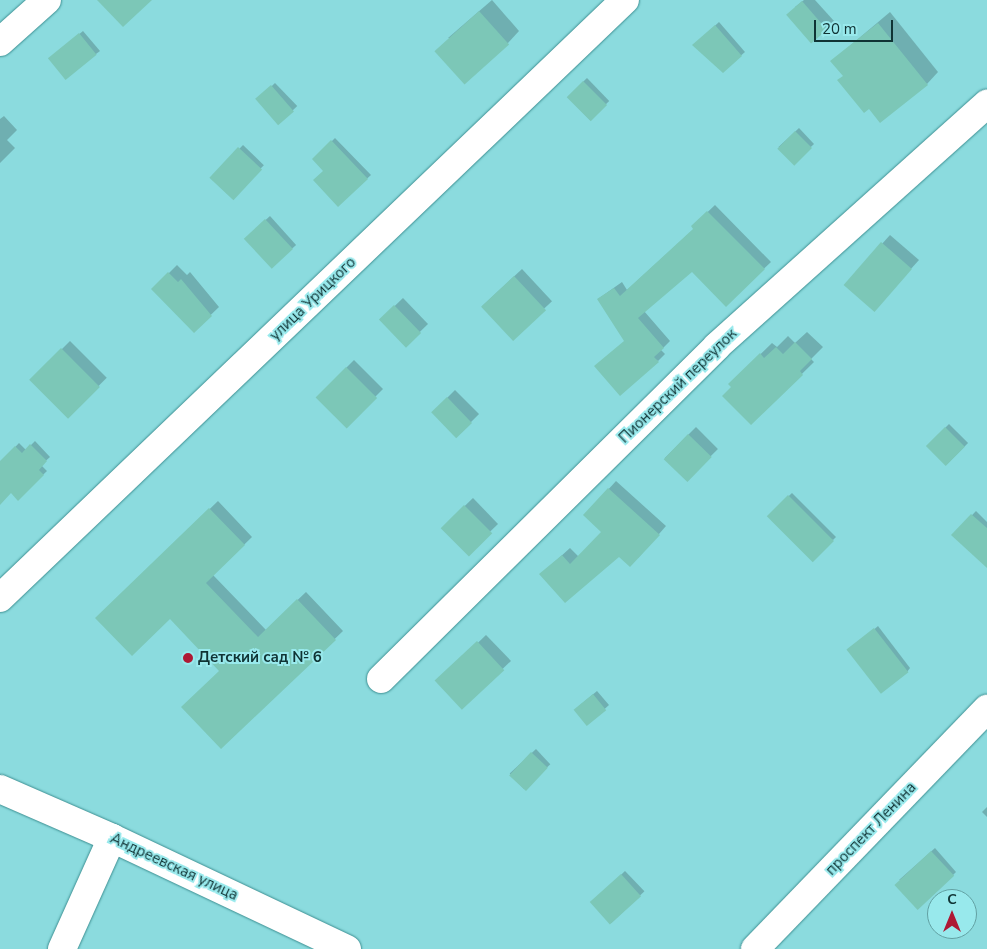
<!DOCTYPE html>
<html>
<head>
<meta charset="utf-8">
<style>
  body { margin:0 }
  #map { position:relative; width:987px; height:949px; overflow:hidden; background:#8bdbde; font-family:"Nunito Sans",sans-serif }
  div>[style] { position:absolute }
  .shadow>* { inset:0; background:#0003; transform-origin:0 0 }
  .building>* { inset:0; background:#7cc7b7; transform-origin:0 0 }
  .roads { filter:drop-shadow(0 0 1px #3d8f92) drop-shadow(0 0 1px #3d8f92) }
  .minor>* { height:28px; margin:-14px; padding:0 14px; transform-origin:14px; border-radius:14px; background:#fff }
  .dots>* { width:14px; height:14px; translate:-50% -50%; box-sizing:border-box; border:2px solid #98e9ec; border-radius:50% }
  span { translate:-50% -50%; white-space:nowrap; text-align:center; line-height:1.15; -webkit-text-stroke:4px #98e9ec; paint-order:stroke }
  .street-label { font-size:15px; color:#103334 }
  .poi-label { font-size:15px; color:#103334; font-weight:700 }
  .left { translate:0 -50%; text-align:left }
  .north { position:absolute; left:927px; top:889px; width:50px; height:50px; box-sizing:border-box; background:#98e9ec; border:1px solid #62a0a2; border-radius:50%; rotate:0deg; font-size:14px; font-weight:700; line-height:20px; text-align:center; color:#103334 }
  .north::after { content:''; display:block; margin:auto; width:18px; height:22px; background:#ae1934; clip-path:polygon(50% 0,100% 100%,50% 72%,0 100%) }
  .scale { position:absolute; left:814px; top:20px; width:79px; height:22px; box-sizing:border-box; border:2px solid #103334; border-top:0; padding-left:6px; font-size:15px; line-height:18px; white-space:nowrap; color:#103334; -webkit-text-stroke:4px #98e9ec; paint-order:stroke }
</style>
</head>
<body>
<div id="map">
  <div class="shadow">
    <div style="clip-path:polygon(492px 0,519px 31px,508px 43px,448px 38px)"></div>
    <div style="clip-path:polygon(804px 0,815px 0,834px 21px,826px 29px,795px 7px)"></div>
    <div style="clip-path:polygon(890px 12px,938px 72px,927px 84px,832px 61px)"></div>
    <div style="clip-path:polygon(719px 22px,745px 52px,723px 71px,694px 45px)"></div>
    <div style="clip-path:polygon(83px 31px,100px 51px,96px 54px,54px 55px)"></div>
    <div style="left:587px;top:78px;width:32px;height:27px;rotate:46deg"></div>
    <div style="left:275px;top:83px;width:32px;height:23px;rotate:46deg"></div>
    <div style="clip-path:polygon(4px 116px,17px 130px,7px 140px,15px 148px,0 163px,0 119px)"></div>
    <div style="left:799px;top:128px;width:22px;height:28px;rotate:47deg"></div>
    <div style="clip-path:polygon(335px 138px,371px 175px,338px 205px,325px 171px,314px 159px)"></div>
    <div style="left:243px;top:145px;width:29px;height:46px;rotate:44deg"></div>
    <div style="clip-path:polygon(715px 205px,771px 262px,726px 305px,692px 270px,644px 311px,670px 341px,661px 350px,665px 354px,658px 361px,625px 340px,598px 299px,622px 282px,627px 290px,695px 228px,693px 226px)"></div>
    <div style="left:270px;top:216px;width:39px;height:29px;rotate:48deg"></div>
    <div style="clip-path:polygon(890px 235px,919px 260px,881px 302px,845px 285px)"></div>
    <div style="clip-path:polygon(177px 265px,187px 275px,190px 272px,219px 307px,194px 331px,153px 289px)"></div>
    <div style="left:522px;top:269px;width:44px;height:54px;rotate:47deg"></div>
    <div style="left:403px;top:298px;width:36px;height:31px;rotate:46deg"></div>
    <div style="clip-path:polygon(807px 332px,823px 347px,811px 359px,814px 362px,751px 424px,730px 384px,772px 343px,777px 347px,788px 336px,795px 343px)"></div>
    <div style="left:70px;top:341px;width:52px;height:54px;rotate:45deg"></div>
    <div style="left:354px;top:360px;width:41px;height:52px;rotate:45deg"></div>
    <div style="left:455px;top:390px;width:34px;height:31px;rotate:45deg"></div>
    <div style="left:949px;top:424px;width:27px;height:30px;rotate:45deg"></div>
    <div style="left:696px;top:427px;width:31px;height:44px;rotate:45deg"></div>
    <div style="clip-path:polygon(35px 441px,50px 457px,41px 465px,47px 471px,18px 499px,0 481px,0 463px,19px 443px,26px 450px)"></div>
    <div style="clip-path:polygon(616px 481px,666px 526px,638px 558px,619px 555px,565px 602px,549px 567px,570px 548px,579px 557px,603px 532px,585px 515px)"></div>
    <div style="clip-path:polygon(792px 493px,836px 537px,833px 540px,768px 516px)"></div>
    <div style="left:473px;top:498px;width:36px;height:42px;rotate:46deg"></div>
    <div style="clip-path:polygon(218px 501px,252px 537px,213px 575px,266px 630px,306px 592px,343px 631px,221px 748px,221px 670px,170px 618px,97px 618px)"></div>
    <div style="clip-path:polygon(976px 511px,987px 522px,987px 566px,953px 535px)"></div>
    <div style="clip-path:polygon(878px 626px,910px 668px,907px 672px,854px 647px)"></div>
    <div style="left:486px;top:635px;width:36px;height:67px;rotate:46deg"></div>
    <div style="clip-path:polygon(597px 691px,609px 705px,588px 724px,579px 706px)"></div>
    <div style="left:536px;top:749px;width:21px;height:36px;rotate:47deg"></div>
    <div style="clip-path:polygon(987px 807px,987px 817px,982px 812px)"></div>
    <div style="clip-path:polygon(935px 848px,956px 872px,953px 875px,899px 880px)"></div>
    <div style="left:625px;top:871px;width:28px;height:46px;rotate:46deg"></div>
  </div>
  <div class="building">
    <div style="clip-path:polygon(97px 0,152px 0,123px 27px)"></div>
    <div style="left:802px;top:1px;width:38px;height:21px;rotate:49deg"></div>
    <div style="left:479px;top:11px;width:45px;height:60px;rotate:48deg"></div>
    <div style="clip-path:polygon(878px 23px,928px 85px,880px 123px,869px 109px,864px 113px,837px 80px,843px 76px,830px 61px)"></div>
    <div style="clip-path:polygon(715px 25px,742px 56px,723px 73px,692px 45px)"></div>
    <div style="left:79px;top:33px;width:28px;height:40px;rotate:51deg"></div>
    <div style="left:583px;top:81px;width:34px;height:23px;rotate:45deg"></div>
    <div style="left:271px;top:85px;width:35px;height:21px;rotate:49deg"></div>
    <div style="left:795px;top:131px;width:24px;height:25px;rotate:45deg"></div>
    <div style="clip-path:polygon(331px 140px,368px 179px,338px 207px,313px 180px,323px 171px,312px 159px)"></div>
    <div style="left:238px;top:147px;width:33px;height:42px;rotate:43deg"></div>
    <div style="clip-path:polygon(707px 211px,765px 269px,726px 307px,692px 272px,638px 318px,664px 348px,654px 357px,659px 362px,620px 396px,594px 366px,624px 341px,597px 299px,614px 288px,620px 296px,693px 229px,691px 226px)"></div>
    <div style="left:265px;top:219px;width:41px;height:29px;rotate:47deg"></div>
    <div style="left:881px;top:242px;width:41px;height:57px;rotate:41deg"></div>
    <div style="clip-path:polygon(168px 272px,178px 282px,181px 279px,212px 316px,194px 333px,151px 289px)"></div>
    <div style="left:514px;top:276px;width:47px;height:45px;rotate:47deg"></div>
    <div style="left:394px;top:305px;width:39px;height:21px;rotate:46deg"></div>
    <div style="clip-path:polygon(795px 342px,812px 359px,800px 371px,803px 375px,751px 425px,722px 396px,731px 387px,728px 384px,760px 353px,764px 358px,776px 347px,783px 354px)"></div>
    <div style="left:61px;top:348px;width:55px;height:45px;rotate:45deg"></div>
    <div style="left:346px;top:367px;width:44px;height:43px;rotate:45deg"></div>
    <div style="left:447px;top:397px;width:36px;height:22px;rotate:46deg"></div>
    <div style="left:945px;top:427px;width:28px;height:27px;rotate:45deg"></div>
    <div style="left:688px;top:434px;width:33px;height:35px;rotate:44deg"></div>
    <div style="clip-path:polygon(30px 444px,47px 461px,39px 470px,44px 475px,18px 501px,11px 493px,0 505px,0 461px,15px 446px,22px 453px)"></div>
    <div style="clip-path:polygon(608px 488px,660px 535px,630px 567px,619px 557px,565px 603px,539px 574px,562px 555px,570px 564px,601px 532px,583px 515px)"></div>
    <div style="left:788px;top:495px;width:65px;height:30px;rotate:45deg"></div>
    <div style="left:464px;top:505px;width:40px;height:33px;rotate:45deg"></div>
    <div style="clip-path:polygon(209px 508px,245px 545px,206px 583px,258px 637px,297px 599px,336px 640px,221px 749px,181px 707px,219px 671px,170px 619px,132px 656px,95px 618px)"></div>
    <div style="clip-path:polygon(971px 514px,987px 528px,987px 568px,951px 535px)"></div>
    <div style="left:874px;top:628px;width:56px;height:35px;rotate:52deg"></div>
    <div style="left:477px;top:641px;width:40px;height:58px;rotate:47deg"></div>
    <div style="left:593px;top:694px;width:21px;height:25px;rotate:51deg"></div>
    <div style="left:531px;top:752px;width:23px;height:32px;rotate:43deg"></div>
    <div style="left:931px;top:851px;width:34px;height:50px;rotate:47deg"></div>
    <div style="left:621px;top:874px;width:30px;height:42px;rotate:48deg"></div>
  </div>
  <div class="roads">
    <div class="minor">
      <div style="left:0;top:42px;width:63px;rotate:-41.8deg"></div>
      <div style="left:0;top:598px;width:865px;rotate:-43.74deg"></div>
      <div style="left:381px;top:679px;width:473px;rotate:-44.7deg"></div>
      <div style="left:717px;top:346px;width:363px;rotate:-41.9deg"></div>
      <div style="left:0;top:789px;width:122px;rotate:23.6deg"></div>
      <div style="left:112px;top:838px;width:260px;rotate:25.3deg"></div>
      <div style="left:62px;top:949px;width:122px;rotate:-65.8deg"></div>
      <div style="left:755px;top:949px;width:334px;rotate:-46deg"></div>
    </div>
  </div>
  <div class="dots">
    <div style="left:188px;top:658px;background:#ae1934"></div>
  </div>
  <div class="street-label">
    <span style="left:313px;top:299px;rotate:-44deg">улица Урицкого</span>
    <span style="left:678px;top:386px;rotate:-44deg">Пионерский переулок</span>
    <span style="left:871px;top:829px;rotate:-46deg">проспект Ленина</span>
    <span style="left:174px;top:867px;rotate:25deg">Андреевская улица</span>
  </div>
  <div class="poi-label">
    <span class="left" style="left:198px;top:658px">Детский сад № 6</span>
  </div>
  <div class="north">С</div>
  <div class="scale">20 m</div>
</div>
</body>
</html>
